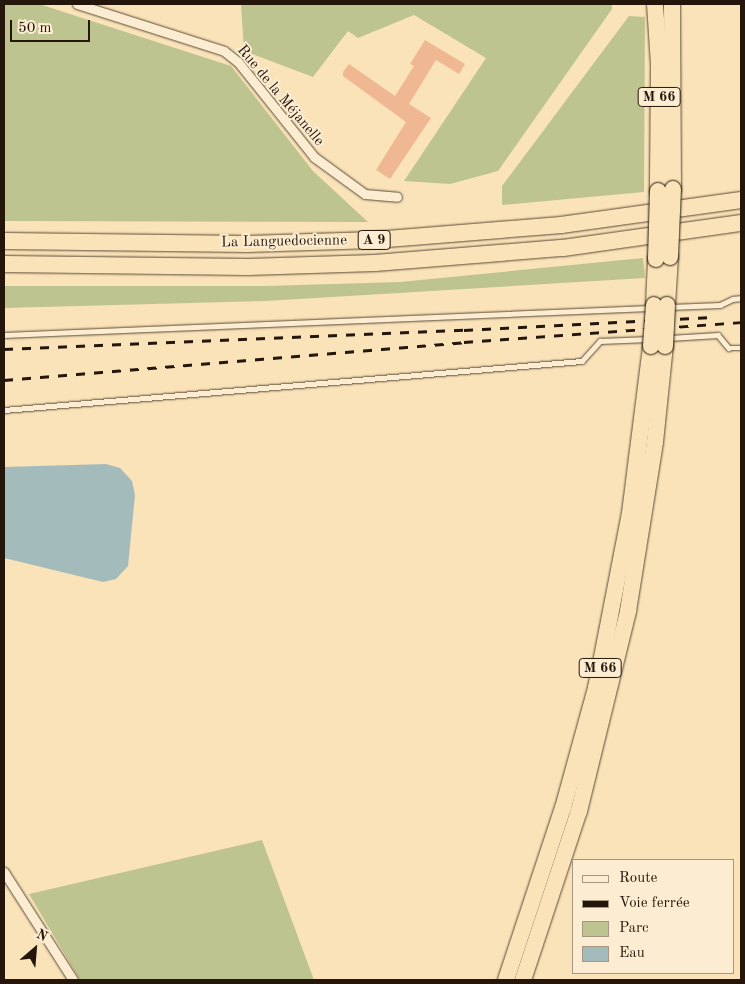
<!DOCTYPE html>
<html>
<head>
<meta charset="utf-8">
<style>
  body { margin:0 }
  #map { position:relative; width:745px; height:984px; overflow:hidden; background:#fae3b9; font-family:"Old Standard TT",serif }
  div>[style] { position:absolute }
  .green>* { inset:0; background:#bec48f }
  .water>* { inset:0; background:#a4bbbb }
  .building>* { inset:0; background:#efb893 }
  .roads { filter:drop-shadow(0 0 1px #5a4936) drop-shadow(0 0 1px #5a4936) }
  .lane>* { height:4.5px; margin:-2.25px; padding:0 2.25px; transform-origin:2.25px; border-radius:2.25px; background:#fcedd2 }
  .street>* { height:9px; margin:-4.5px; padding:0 4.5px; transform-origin:4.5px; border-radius:4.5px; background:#fcedd2 }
  .highway>* { height:16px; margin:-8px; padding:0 8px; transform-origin:8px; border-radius:8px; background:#fae3b9 }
  .rail>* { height:3px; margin-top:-1.5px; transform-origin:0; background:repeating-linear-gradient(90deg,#25160b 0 9px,transparent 0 18px) }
  .bridges { filter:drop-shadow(0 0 1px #25160b) drop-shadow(0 0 1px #25160b) }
  .highway-bridge>* { height:16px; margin:-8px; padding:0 8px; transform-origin:8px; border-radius:8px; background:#fae3b9 }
  span { translate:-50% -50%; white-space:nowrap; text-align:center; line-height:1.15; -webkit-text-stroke:4px #fcedd2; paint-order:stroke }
  .shield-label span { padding:1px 4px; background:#fcedd2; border:1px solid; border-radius:4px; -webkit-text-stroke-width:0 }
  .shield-label { font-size:14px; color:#25160b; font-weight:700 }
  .street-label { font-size:15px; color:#25160b }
  .frame { position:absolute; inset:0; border:5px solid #25160b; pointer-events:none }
  .legend { position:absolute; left:572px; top:859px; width:162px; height:115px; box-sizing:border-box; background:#fcedd2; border:1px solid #a69782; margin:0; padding:6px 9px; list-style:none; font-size:15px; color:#25160b }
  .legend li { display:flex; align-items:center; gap:10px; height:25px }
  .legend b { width:25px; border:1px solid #a69782 }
  .north { position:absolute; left:10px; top:924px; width:50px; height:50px; -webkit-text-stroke:4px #fcedd2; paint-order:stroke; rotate:27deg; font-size:14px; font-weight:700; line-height:20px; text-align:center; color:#25160b }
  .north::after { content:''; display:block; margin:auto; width:18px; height:22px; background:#25160b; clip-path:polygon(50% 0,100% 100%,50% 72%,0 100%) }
  .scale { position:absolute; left:10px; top:20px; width:80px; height:22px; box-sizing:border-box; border:2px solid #25160b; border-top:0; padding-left:6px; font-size:15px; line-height:18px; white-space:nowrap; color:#25160b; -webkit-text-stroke:4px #fcedd2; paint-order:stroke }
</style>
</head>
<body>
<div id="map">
  <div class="green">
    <div style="clip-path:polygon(4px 4px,39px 4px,231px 66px,313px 171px,368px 222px,4px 221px)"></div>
    <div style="clip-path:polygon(241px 4px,612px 4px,612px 9px,498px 171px,450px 184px,404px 181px,486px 58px,414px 15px,358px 38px,348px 31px,313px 77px,244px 51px)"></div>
    <div style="clip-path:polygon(629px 16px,645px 17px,644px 192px,502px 205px,502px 186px)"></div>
    <div style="clip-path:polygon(643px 258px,645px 278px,266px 301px,4px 308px,4px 286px,266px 286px,400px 282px)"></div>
    <div style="clip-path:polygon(262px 840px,314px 980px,80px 980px,29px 894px)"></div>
  </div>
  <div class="water">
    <div style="clip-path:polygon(106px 464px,120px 468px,132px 481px,135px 495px,128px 566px,116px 579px,103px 582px,4px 558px,4px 467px)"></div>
  </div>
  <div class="building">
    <div style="clip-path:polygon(425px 40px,465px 64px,459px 74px,436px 60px,409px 104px,431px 118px,390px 179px,376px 170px,406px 122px,343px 76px,343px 72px,349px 64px,395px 96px,414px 66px,410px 64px)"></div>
  </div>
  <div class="roads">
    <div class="lane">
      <div style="left:670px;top:307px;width:50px;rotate:-2.3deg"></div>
      <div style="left:720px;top:305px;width:14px;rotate:-25deg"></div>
      <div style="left:733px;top:299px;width:8px;rotate:-7deg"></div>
      <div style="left:4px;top:335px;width:646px;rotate:-2.4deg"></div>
      <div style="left:669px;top:338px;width:49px;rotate:-3.5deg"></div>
      <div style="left:718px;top:335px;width:17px;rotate:50deg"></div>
      <div style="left:729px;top:348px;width:12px"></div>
      <div style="left:4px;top:410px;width:580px;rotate:-4.85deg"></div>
      <div style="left:582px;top:361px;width:27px;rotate:-48deg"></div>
      <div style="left:600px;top:341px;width:49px;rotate:-2.3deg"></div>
    </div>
    <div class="street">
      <div style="left:77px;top:4px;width:154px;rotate:17.7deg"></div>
      <div style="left:224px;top:51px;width:18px;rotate:38deg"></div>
      <div style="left:238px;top:62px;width:122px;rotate:51.3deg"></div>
      <div style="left:314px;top:157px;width:63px;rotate:36deg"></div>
      <div style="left:365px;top:194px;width:32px;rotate:5deg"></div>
      <div style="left:4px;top:872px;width:128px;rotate:57.4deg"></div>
    </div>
    <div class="highway">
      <div style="left:655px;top:4px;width:61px;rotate:86.2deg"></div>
      <div style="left:659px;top:65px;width:126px;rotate:90.5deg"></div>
      <div style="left:672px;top:4px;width:185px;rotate:89.7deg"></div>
      <div style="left:4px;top:241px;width:243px;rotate:0.7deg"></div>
      <div style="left:247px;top:244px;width:128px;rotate:-1.8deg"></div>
      <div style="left:375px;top:240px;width:187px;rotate:-4.6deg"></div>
      <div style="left:561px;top:225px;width:182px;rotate:-7.9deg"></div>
      <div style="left:4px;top:264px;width:244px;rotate:0.7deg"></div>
      <div style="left:248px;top:267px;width:127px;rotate:-1.8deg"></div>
      <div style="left:375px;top:263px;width:189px;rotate:-4.6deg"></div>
      <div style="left:563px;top:248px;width:180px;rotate:-8deg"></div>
      <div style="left:654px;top:305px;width:46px;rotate:-87.5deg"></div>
      <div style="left:667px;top:305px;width:48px;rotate:-86.4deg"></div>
      <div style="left:506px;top:980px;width:181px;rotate:-71.7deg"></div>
      <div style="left:563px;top:808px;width:124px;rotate:-74.6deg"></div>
      <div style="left:596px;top:688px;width:178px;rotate:-79deg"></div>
      <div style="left:630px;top:513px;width:168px;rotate:-82.8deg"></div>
      <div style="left:523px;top:980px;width:178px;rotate:-71.7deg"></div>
      <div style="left:579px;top:811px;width:206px;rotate:-76.2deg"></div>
      <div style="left:628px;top:611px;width:171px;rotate:-80.9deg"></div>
      <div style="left:655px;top:442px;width:97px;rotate:-84.1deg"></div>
    </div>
  </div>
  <div class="rail">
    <div style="left:4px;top:349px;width:460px;rotate:-2.4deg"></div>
    <div style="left:464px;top:330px;width:249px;rotate:-3deg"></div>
    <div style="left:4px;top:380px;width:462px;rotate:-4.7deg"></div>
    <div style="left:464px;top:342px;width:278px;rotate:-4.1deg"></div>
  </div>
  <div class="bridges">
    <div class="highway-bridge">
      <div style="left:670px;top:257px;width:68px;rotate:-87.5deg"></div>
      <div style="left:656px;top:259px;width:68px;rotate:-88.3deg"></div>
      <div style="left:651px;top:346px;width:41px;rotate:-85.8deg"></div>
      <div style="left:665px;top:346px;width:41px;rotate:-87.2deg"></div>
    </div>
  </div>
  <div class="shield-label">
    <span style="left:659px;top:97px">M 66</span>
    <span style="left:374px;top:240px">A 9</span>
    <span style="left:600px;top:668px">M 66</span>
  </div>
  <div class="street-label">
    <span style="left:280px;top:96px;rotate:50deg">Rue de la Méjanelle</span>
    <span style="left:284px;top:242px;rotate:-1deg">La Languedocienne</span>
  </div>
  <div class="frame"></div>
  <ul class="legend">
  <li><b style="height:6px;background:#fcedd2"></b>Route</li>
  <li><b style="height:6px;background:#25160b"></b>Voie ferrée</li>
  <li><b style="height:14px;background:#bec48f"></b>Parc</li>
  <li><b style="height:14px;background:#a4bbbb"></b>Eau</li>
  </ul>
  <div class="north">N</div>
  <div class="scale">50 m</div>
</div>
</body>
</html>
